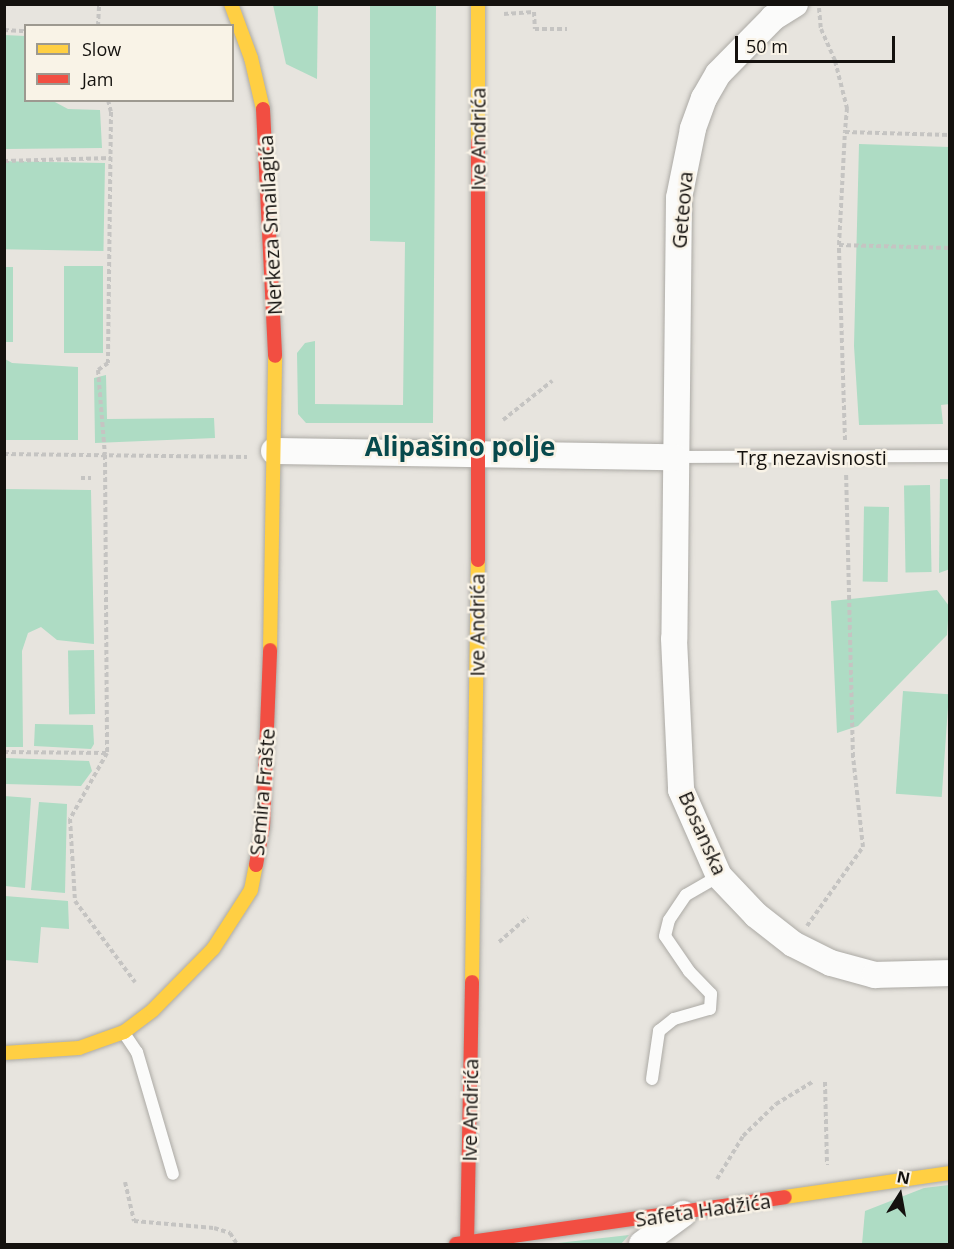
<!DOCTYPE html>
<html>
<head>
<meta charset="utf-8">
<style>
  body { margin:0 }
  #map { position:relative; width:954px; height:1249px; overflow:hidden; background:#e7e4de; font-family:"Open Sans",sans-serif }
  div>[style] { position:absolute }
  .green>* { inset:0; background:#aedcc4; transform-origin:0 0 }
  .path>* { height:4px; margin-top:-2px; transform-origin:0; background:repeating-linear-gradient(90deg,#c5c4c2 0 4.5px,transparent 0 7.5px) }
  .roads { filter:drop-shadow(0 0 2px #acaaa5) drop-shadow(0 0 2px #acaaa5) }
  .lane>* { height:12px; margin:-6px; padding:0 6px; transform-origin:6px; border-radius:6px; background:#fbfbfa }
  .street>* { height:26px; margin:-13px; padding:0 13px; transform-origin:13px; border-radius:13px; background:#fbfbfa }
  .slow>* { height:14px; margin:-7px; padding:0 7px; transform-origin:7px; border-radius:7px; background:#ffcf43 }
  .jam>* { height:14px; margin:-7px; padding:0 7px; transform-origin:7px; border-radius:7px; background:#f24e42 }
  span { translate:-50% -50%; white-space:nowrap; text-align:center; line-height:1.15; -webkit-text-stroke:5px #f9f3e7; paint-order:stroke }
  .street-label { font-size:20px; color:#14110e }
  .district-label { font-size:26px; color:#07494c; font-weight:700 }
  .frame { position:absolute; inset:0; border:6px solid #14110e; pointer-events:none }
  .legend { position:absolute; left:24px; top:24px; width:210px; height:78px; box-sizing:border-box; background:#f9f3e7; border:2px solid #9d9990; margin:0; padding:8px 10px; list-style:none; font-size:18px; color:#14110e }
  .legend li { display:flex; align-items:center; gap:12px; height:30px }
  .legend b { width:30px; border:2px solid #9d9990 }
  .north { position:absolute; left:870px; top:1165px; width:60px; height:60px; -webkit-text-stroke:4px #f9f3e7; paint-order:stroke; rotate:11deg; font-size:16px; font-weight:700; line-height:24px; text-align:center; color:#14110e }
  .north::after { content:''; display:block; margin:auto; width:21px; height:27px; background:#14110e; clip-path:polygon(50% 0,100% 100%,50% 72%,0 100%) }
  .scale { position:absolute; left:735px; top:36px; width:160px; height:27px; box-sizing:border-box; border:3px solid #14110e; border-top:0; padding-left:8px; font-size:18px; line-height:21px; white-space:nowrap; color:#14110e; -webkit-text-stroke:4px #f9f3e7; paint-order:stroke }
</style>
</head>
<body>
<div id="map">
  <div class="green">
    <div style="clip-path:polygon(273px 5px,318px 5px,317px 79px,286px 64px)"></div>
    <div style="clip-path:polygon(370px 5px,436px 5px,433px 423px,306px 423px,298px 414px,297px 353px,305px 343px,315px 341px,315px 404px,403px 405px,405px 242px,370px 241px)"></div>
    <div style="clip-path:polygon(4px 35px,25px 36px,26px 100px,53px 101px,68px 109px,100px 110px,102px 148px,5px 149px)"></div>
    <div style="clip-path:polygon(859px 144px,949px 147px,950px 404px,941px 405px,943px 424px,859px 425px,854px 346px)"></div>
    <div style="left:105px;top:163px;width:88px;height:100px;rotate:91deg"></div>
    <div style="left:64px;top:266px;width:39px;height:87px"></div>
    <div style="left:5px;top:267px;width:8px;height:75px"></div>
    <div style="clip-path:polygon(5px 359px,12px 363px,78px 367px,78px 440px,5px 440px)"></div>
    <div style="clip-path:polygon(106px 375px,107px 419px,214px 418px,215px 438px,95px 443px,94px 378px)"></div>
    <div style="clip-path:polygon(940px 479px,949px 479px,950px 569px,939px 573px)"></div>
    <div style="left:930px;top:485px;width:87px;height:26px;rotate:89deg"></div>
    <div style="clip-path:polygon(5px 489px,91px 490px,94px 644px,57px 640px,41px 627px,28px 633px,22px 651px,23px 747px,5px 747px)"></div>
    <div style="left:889px;top:507px;width:75px;height:25px;rotate:91deg"></div>
    <div style="clip-path:polygon(937px 590px,949px 606px,947px 635px,858px 726px,837px 733px,831px 601px)"></div>
    <div style="left:94px;top:650px;width:64px;height:26px;rotate:89deg"></div>
    <div style="left:903px;top:691px;width:46px;height:103px;rotate:4deg"></div>
    <div style="clip-path:polygon(35px 724px,93px 725px,94px 744px,91px 749px,34px 746px)"></div>
    <div style="clip-path:polygon(5px 758px,89px 761px,92px 771px,81px 786px,5px 784px)"></div>
    <div style="clip-path:polygon(4px 796px,31px 798px,25px 888px,5px 886px)"></div>
    <div style="clip-path:polygon(39px 802px,67px 804px,65px 893px,31px 890px)"></div>
    <div style="clip-path:polygon(5px 896px,68px 901px,69px 929px,41px 927px,38px 963px,5px 960px)"></div>
    <div style="clip-path:polygon(949px 1185px,949px 1244px,862px 1244px,865px 1211px,924px 1188px)"></div>
    <div style="clip-path:polygon(629px 1235px,621px 1244px,549px 1244px)"></div>
  </div>
  <div class="path">
    <div style="left:819px;top:8px;width:21px;rotate:85deg"></div>
    <div style="left:821px;top:29px;width:35px;rotate:66deg"></div>
    <div style="left:835px;top:61px;width:49px;rotate:75.7deg"></div>
    <div style="left:847px;top:108px;width:24px;rotate:95deg"></div>
    <div style="left:504px;top:14px;width:30px;rotate:-4deg"></div>
    <div style="left:534px;top:12px;width:17px;rotate:87deg"></div>
    <div style="left:535px;top:29px;width:32px"></div>
    <div style="left:98px;top:26px;width:22px;rotate:-87deg"></div>
    <div style="left:4px;top:30px;width:22px;rotate:3deg"></div>
    <div style="left:108px;top:100px;width:12px;rotate:76deg"></div>
    <div style="left:111px;top:112px;width:251px;rotate:90.7deg"></div>
    <div style="left:108px;top:363px;width:12px;rotate:145deg"></div>
    <div style="left:98px;top:370px;width:85px;rotate:85.3deg"></div>
    <div style="left:105px;top:455px;width:298px;rotate:89.6deg"></div>
    <div style="left:107px;top:753px;width:76px;rotate:119.3deg"></div>
    <div style="left:70px;top:819px;width:82px;rotate:86.5deg"></div>
    <div style="left:75px;top:901px;width:101px;rotate:53.5deg"></div>
    <div style="left:4px;top:161px;width:107px;rotate:-1.6deg"></div>
    <div style="left:839px;top:245px;width:111px;rotate:1.5deg"></div>
    <div style="left:503px;top:420px;width:63px;rotate:-38.5deg"></div>
    <div style="left:845px;top:440px;width:195px;rotate:-91.8deg"></div>
    <div style="left:839px;top:245px;width:113px;rotate:-87deg"></div>
    <div style="left:845px;top:132px;width:105px;rotate:1.6deg"></div>
    <div style="left:4px;top:454px;width:243px;rotate:0.7deg"></div>
    <div style="left:81px;top:478px;width:10px"></div>
    <div style="left:4px;top:752px;width:103px;rotate:0.6deg"></div>
    <div style="left:807px;top:926px;width:97px;rotate:-54.7deg"></div>
    <div style="left:863px;top:847px;width:91px;rotate:-96.3deg"></div>
    <div style="left:853px;top:757px;width:285px;rotate:-91.4deg"></div>
    <div style="left:499px;top:942px;width:38px;rotate:-41deg"></div>
    <div style="left:825px;top:1082px;width:83px;rotate:88.6deg"></div>
    <div style="left:717px;top:1179px;width:50px;rotate:-58.8deg"></div>
    <div style="left:743px;top:1136px;width:46px;rotate:-44.1deg"></div>
    <div style="left:776px;top:1104px;width:44px;rotate:-31.2deg"></div>
    <div style="left:125px;top:1182px;width:40px;rotate:77deg"></div>
    <div style="left:134px;top:1221px;width:80px;rotate:5deg"></div>
    <div style="left:214px;top:1228px;width:17px;rotate:17deg"></div>
    <div style="left:230px;top:1233px;width:13px;rotate:58deg"></div>
  </div>
  <div class="roads">
    <div class="lane">
      <div style="left:675px;top:457px;width:275px;rotate:-0.2deg"></div>
      <div style="left:124px;top:1033px;width:23px;rotate:56deg"></div>
      <div style="left:137px;top:1052px;width:127px;rotate:73.6deg"></div>
      <div style="left:652px;top:1079px;width:49px;rotate:-81.7deg"></div>
      <div style="left:659px;top:1031px;width:19px;rotate:-39deg"></div>
      <div style="left:674px;top:1019px;width:37px;rotate:-16deg"></div>
      <div style="left:710px;top:1009px;width:15px;rotate:-86deg"></div>
      <div style="left:711px;top:994px;width:32px;rotate:-134deg"></div>
      <div style="left:689px;top:971px;width:42px;rotate:-124.4deg"></div>
      <div style="left:665px;top:936px;width:16px;rotate:-76deg"></div>
      <div style="left:669px;top:920px;width:30px;rotate:-56deg"></div>
      <div style="left:686px;top:895px;width:38px;rotate:-30deg"></div>
    </div>
    <div class="street">
      <div style="left:795px;top:4px;width:26px;rotate:148deg"></div>
      <div style="left:773px;top:18px;width:78px;rotate:134.5deg"></div>
      <div style="left:718px;top:74px;width:28px;rotate:120deg"></div>
      <div style="left:704px;top:98px;width:33px;rotate:110deg"></div>
      <div style="left:693px;top:129px;width:70px;rotate:101.5deg"></div>
      <div style="left:679px;top:198px;width:441px;rotate:90.6deg"></div>
      <div style="left:674px;top:639px;width:151px;rotate:87.3deg"></div>
      <div style="left:681px;top:790px;width:94px;rotate:66.2deg"></div>
      <div style="left:719px;top:876px;width:54px;rotate:46.5deg"></div>
      <div style="left:756px;top:915px;width:47px;rotate:38.1deg"></div>
      <div style="left:793px;top:944px;width:42px;rotate:26.6deg"></div>
      <div style="left:831px;top:963px;width:46px;rotate:15.3deg"></div>
      <div style="left:875px;top:975px;width:75px;rotate:-1.5deg"></div>
      <div style="left:274px;top:451px;width:401px;rotate:0.9deg"></div>
      <div style="left:642px;top:1244px;width:51px;rotate:-36.2deg"></div>
    </div>
    <div class="slow">
      <div style="left:231px;top:4px;width:58px;rotate:69.7deg"></div>
      <div style="left:251px;top:58px;width:52px;rotate:76.8deg"></div>
      <div style="left:478px;top:4px;width:138px;rotate:90deg"></div>
      <div style="left:270px;top:650px;width:294px;rotate:-89deg"></div>
      <div style="left:472px;top:982px;width:422px;rotate:-89.2deg"></div>
      <div style="left:4px;top:1053px;width:75px;rotate:-3.8deg"></div>
      <div style="left:79px;top:1048px;width:48px;rotate:-19.6deg"></div>
      <div style="left:124px;top:1032px;width:36px;rotate:-37deg"></div>
      <div style="left:153px;top:1010px;width:86px;rotate:-45.5deg"></div>
      <div style="left:213px;top:949px;width:70px;rotate:-57.2deg"></div>
      <div style="left:251px;top:890px;width:25px;rotate:-79deg"></div>
      <div style="left:785px;top:1197px;width:167px;rotate:-8.3deg"></div>
    </div>
    <div class="jam">
      <div style="left:263px;top:109px;width:247px;rotate:87.2deg"></div>
      <div style="left:478px;top:142px;width:418px;rotate:90deg"></div>
      <div style="left:256px;top:865px;width:39px;rotate:-80deg"></div>
      <div style="left:263px;top:827px;width:177px;rotate:-87.7deg"></div>
      <div style="left:456px;top:1244px;width:332px;rotate:-8.1deg"></div>
      <div style="left:467px;top:1244px;width:262px;rotate:-88.9deg"></div>
    </div>
  </div>
  <div class="street-label">
    <span style="left:478px;top:139px;rotate:-90deg">Ive Andrića</span>
    <span style="left:682px;top:210px;rotate:-85deg">Geteova</span>
    <span style="left:270px;top:225px;rotate:-93deg">Nerkeza Smailagića</span>
    <span style="left:812px;top:457px">Trg nezavisnosti</span>
    <span style="left:477px;top:625px;rotate:-90deg">Ive Andrića</span>
    <span style="left:262px;top:792px;rotate:-85deg">Semira Frašte</span>
    <span style="left:703px;top:833px;rotate:66deg">Bosanska</span>
    <span style="left:470px;top:1110px;rotate:-89deg">Ive Andrića</span>
    <span style="left:703px;top:1210px;rotate:-8deg">Safeta Hadžića</span>
  </div>
  <div class="district-label">
    <span style="left:460px;top:447px">Alipašino polje</span>
  </div>
  <div class="frame"></div>
  <ul class="legend">
  <li><b style="height:8px;background:#ffcf43"></b>Slow</li>
  <li><b style="height:8px;background:#f24e42"></b>Jam</li>
  </ul>
  <div class="north">N</div>
  <div class="scale">50 m</div>
</div>
</body>
</html>
